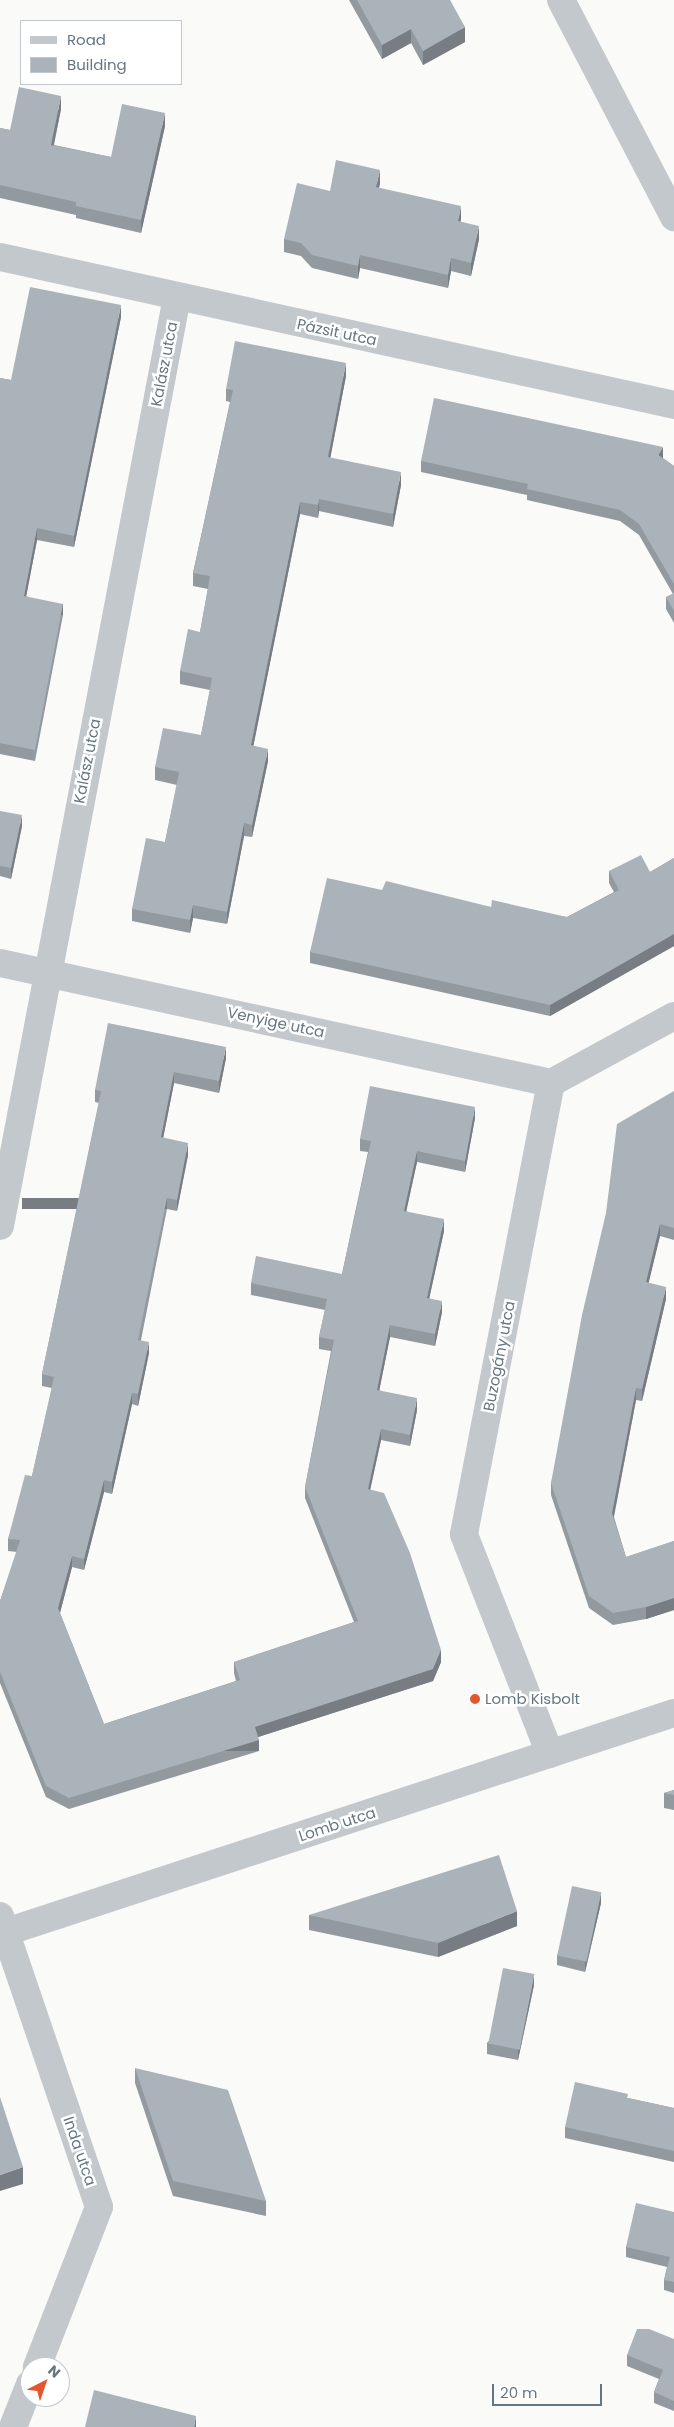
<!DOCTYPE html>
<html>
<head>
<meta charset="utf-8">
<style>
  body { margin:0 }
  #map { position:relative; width:674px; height:2427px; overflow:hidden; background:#fafaf8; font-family:Poppins,sans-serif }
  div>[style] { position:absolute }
  .minor>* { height:28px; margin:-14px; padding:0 14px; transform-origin:14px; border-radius:14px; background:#c3c8cc }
  .wall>* { inset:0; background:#929a9f }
  .shaded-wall>* { inset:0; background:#777d82; transform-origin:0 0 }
  .building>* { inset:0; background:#aab3b9; transform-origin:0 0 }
  .dots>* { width:14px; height:14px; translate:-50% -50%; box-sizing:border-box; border:2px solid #fff; border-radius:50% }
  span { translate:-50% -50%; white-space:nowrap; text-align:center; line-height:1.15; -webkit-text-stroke:5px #fff; paint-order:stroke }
  .street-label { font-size:15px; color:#657683 }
  .poi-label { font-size:15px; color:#657683 }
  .left { translate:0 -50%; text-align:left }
  .legend { position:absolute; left:20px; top:20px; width:162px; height:65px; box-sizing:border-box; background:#fff; border:1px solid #c1c8cd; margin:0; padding:6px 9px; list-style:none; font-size:15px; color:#657683 }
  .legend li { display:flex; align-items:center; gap:10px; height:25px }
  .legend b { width:25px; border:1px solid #c1c8cd }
  .north { position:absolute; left:20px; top:2357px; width:50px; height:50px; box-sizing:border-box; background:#fff; border:1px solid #c1c8cd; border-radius:50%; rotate:41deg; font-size:14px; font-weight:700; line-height:20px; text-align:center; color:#657683 }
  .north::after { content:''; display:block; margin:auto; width:18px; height:22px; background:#e4572e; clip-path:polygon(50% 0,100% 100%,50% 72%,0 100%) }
  .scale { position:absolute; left:492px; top:2384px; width:110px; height:22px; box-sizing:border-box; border:2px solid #657683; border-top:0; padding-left:6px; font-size:15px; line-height:18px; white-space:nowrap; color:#657683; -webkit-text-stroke:4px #fff; paint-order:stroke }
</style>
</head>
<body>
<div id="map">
  <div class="minor">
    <div style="left:561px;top:0;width:245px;rotate:62.5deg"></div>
    <div style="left:0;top:257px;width:690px;rotate:12.38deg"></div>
    <div style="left:0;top:963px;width:564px;rotate:12.29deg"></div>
    <div style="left:0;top:1226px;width:946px;rotate:-79.21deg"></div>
    <div style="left:550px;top:1754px;width:236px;rotate:-111.4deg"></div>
    <div style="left:464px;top:1534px;width:459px;rotate:-79.1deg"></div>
    <div style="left:551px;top:1083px;width:140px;rotate:-28.6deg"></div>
    <div style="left:0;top:1916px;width:307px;rotate:71.2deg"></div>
    <div style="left:99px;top:2207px;width:172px;rotate:111.2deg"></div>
    <div style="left:0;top:1934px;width:709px;rotate:-18.15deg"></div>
    <div style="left:13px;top:2427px;width:46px;rotate:-68.4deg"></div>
  </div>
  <div class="wall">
    <div style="clip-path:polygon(349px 0,450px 0,465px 42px,423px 65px,411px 43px,382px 59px)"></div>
    <div style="clip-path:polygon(61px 109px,54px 145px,111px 157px,165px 126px,141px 233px,76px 218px,76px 215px,0 198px,0 128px,10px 130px)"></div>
    <div style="clip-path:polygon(380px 183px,379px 188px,461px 219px,460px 221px,479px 239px,471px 276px,451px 271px,448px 288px,360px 268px,358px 279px,312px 268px,301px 256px,284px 252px,284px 239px,330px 191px)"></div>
    <div style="clip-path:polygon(121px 317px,74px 547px,37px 540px,26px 596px,63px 615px,35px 761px,0 754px,0 378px,11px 380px)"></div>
    <div style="clip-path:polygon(346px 376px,330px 458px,401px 485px,393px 527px,319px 511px,318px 518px,300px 514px,253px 746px,268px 761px,252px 837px,244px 836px,227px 924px,193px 918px,190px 933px,132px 921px,132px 909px,165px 842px,177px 785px,155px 780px,155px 767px,201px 735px,210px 690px,180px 684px,180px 671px,200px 632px,208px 589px,193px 586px,193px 573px,230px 402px,226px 401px,226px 389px)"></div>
    <div style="clip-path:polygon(663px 458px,674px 466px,674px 623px,666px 609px,666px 597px,673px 594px,639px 535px,620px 521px,527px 500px,527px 495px,421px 472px,421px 461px)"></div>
    <div style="clip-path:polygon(0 811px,22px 826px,11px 879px,0 876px)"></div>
    <div style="clip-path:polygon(674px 858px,674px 946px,550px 1016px,310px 963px,310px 952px,382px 890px,491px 907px,567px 917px,614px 892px,609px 883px,609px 871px,650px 872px)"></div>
    <div style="clip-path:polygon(226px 1058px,219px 1093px,174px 1083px,163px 1138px,188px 1155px,177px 1211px,167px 1209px,141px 1340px,149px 1353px,138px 1406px,132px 1404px,112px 1494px,104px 1492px,84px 1570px,72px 1567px,60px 1613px,104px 1724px,236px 1681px,234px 1673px,234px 1662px,354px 1622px,305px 1498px,305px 1487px,331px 1351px,319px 1349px,319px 1337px,325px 1310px,251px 1295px,251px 1283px,342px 1274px,368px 1152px,360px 1151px,360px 1139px,475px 1118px,465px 1172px,417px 1162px,406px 1211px,444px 1231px,429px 1298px,442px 1312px,435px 1346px,390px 1337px,379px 1390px,417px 1410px,410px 1446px,381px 1440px,370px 1489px,441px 1662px,433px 1681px,258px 1737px,259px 1751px,69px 1809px,46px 1797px,0 1683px,0 1601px,17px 1552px,8px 1551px,8px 1539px,32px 1476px,52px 1388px,42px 1386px,42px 1374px,99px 1103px,95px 1102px,95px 1090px)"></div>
    <div style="clip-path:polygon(674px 1091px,674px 1240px,660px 1236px,648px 1283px,666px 1299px,642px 1401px,636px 1400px,614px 1517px,626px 1557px,674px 1541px,674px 1610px,646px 1619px,613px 1625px,589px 1608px,551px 1495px,551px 1483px)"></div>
    <div style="clip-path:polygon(674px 1790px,674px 1810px,664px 1808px,664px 1793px)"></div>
    <div style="clip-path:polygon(601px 1903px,585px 1972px,557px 1965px,557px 1955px)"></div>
    <div style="clip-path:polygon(309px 1915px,517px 1926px,438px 1957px,309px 1930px)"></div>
    <div style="clip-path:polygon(534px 1985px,518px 2060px,487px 2054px,487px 2043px)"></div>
    <div style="clip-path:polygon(135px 2068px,266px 2201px,266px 2216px,173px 2196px,135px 2083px)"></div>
    <div style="clip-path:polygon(628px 2098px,674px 2108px,674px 2162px,565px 2138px,565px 2127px)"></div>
    <div style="clip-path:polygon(674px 2212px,674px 2293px,664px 2290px,664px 2280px,667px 2267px,626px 2257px,626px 2247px)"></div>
    <div style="clip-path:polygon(674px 2339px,674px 2411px,654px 2403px,654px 2392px,659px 2379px,627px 2366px,627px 2355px)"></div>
  </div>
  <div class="shaded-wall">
    <div style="clip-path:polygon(465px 27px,465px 42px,423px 65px,423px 51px)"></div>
    <div style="clip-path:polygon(411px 29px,411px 43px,382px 59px,382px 45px)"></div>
    <div style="clip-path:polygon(61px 96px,61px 109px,51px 157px,51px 145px)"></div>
    <div style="clip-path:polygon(165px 113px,165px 126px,141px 233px,141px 220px)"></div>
    <div style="clip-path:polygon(380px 170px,380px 183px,376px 200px,376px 187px)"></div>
    <div style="clip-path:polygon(461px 206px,461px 219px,458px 234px,458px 221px)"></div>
    <div style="clip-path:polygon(479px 226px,479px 239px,471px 276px,471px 263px)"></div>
    <div style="clip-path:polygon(360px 255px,360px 268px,358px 279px,358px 266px)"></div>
    <div style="clip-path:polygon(451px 258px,451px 271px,448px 288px,448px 275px)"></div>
    <div style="clip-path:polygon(121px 305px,121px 317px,74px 547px,74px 536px)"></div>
    <div style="clip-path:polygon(346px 363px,346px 376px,328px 470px,328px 457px)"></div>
    <div style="clip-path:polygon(663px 447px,663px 459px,658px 455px)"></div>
    <div style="clip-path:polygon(401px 472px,401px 485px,393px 527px,393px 514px)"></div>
    <div style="clip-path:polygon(319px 499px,319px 511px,318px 518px,318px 505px)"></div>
    <div style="clip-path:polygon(300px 502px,300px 514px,251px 758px,251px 745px)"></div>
    <div style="clip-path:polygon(37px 528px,37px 540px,24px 608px,24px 596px)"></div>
    <div style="left:63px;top:604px;width:11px;height:149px;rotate:90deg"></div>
    <div style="clip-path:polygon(268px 749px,268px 761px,252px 837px,252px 825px)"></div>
    <div style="clip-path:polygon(22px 815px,22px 826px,11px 879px,11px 868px)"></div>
    <div style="clip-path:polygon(244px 823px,244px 836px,227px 924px,227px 912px)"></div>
    <div style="clip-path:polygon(193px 905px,193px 918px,190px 933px,190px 920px)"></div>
    <div style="clip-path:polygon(674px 934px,674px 946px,550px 1016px,550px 1005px)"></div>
    <div style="clip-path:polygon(226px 1047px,226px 1058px,219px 1093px,219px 1081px)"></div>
    <div style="clip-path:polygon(174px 1072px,174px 1083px,161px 1149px,161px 1137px)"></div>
    <div style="clip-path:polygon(475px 1107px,475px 1118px,465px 1172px,465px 1161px)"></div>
    <div style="clip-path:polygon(188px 1143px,188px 1155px,177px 1211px,177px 1200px)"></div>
    <div style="clip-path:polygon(417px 1151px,417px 1162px,404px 1222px,404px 1211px)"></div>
    <div style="left:167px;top:1198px;width:11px;height:145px;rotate:90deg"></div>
    <div style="clip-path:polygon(444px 1219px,444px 1231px,427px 1309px,427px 1298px)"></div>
    <div style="clip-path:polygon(660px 1224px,660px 1236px,646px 1294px,646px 1282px)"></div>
    <div style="clip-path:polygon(666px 1287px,666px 1299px,642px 1401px,642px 1389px)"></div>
    <div style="clip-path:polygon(442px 1301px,442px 1312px,435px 1346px,435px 1334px)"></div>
    <div style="clip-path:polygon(390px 1325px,390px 1337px,377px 1402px,377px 1390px)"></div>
    <div style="clip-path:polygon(149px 1342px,149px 1353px,138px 1406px,138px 1394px)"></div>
    <div style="clip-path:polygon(636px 1388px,636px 1400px,612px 1525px,612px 1513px)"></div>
    <div style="clip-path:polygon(132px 1393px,132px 1404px,112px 1494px,112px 1482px)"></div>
    <div style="clip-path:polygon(417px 1398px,417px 1410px,410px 1446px,410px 1435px)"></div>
    <div style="clip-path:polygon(381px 1429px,381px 1440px,368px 1500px,368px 1489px)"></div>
    <div style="clip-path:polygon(104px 1480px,104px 1492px,84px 1570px,84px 1559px)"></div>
    <div style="clip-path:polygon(72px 1556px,72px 1567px,58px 1620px,58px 1608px)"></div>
    <div style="clip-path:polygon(674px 1598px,674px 1610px,646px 1619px,646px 1607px)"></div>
    <div style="clip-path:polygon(441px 1650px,441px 1662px,433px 1681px,255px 1738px,255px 1727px)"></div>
    <div style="left:259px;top:1740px;width:11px;height:199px;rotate:90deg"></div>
    <div style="clip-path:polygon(601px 1892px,601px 1903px,585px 1972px,585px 1961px)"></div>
    <div style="clip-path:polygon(517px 1911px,517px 1926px,438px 1957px,438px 1943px)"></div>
    <div style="clip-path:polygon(534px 1974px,534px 1985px,518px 2060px,518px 2050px)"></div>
    <div style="clip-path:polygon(23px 2167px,23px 2184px,0 2191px,0 2175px)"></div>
    <div style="clip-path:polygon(196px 2416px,196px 2427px,194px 2427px)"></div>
  </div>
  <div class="building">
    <div style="clip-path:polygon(357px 0,450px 0,465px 27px,423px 51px,411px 29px,382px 45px)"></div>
    <div style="clip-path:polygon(19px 87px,61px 96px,51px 145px,111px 157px,122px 104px,165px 113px,141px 220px,76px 206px,76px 202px,0 185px,0 128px,10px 130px)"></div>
    <div style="clip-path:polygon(336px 160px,380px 170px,376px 187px,461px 206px,458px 221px,479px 226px,471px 263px,451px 258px,448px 275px,360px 255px,358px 266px,312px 255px,301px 243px,284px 239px,297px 183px,330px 191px)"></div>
    <div style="clip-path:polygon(30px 287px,121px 305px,74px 536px,37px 528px,24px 596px,63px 604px,35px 750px,0 743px,0 378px,11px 380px)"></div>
    <div style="clip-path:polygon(235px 341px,346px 363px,328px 457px,401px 472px,393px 514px,319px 499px,318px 505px,300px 502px,251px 745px,268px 749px,252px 825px,244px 823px,227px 912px,193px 905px,190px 920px,132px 909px,146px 838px,165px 842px,179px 772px,155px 767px,163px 728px,201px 735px,212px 678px,180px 671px,188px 629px,200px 632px,210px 576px,193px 573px,233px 390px,226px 389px)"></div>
    <div style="clip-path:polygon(434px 398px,663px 447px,658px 455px,674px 466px,674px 584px,639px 524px,620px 510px,527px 489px,528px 484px,421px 461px)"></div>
    <div style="clip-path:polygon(674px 593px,674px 611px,666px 597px)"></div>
    <div style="clip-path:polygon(0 811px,22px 815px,11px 868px,0 866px)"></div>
    <div style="clip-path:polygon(641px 855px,650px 872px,674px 858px,674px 934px,550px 1005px,310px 952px,327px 878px,382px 890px,386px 881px,491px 907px,492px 900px,567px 917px,619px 890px,609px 871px)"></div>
    <div style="clip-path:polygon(108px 1023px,226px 1047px,219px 1081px,174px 1072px,161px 1137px,188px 1143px,177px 1200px,167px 1198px,138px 1340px,149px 1342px,138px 1394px,132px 1393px,112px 1482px,104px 1480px,84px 1559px,72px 1556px,58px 1608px,104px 1724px,240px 1680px,234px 1662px,358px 1621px,305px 1487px,334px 1340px,319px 1337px,327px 1299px,251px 1283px,256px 1256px,342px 1274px,371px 1141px,360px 1139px,370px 1086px,475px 1107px,465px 1161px,417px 1151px,404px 1211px,444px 1219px,427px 1298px,442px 1301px,435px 1334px,390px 1325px,377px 1390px,417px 1398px,410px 1435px,381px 1429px,368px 1489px,384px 1493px,410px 1553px,441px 1650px,433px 1669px,255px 1727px,259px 1740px,69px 1798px,46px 1786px,0 1672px,0 1601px,20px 1540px,8px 1539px,25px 1475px,32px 1476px,54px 1377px,42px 1374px,101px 1091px,95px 1090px)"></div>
    <div style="clip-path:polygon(674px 1091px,674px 1228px,660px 1224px,646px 1282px,666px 1287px,642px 1389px,636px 1388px,612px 1513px,626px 1557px,674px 1541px,674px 1598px,646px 1607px,613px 1613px,589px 1596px,551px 1483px,582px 1315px,606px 1213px,617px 1124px)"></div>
    <div style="clip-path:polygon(674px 1790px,674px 1795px,664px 1793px)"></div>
    <div style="clip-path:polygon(499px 1855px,517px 1911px,438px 1943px,309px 1915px)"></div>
    <div style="left:572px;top:1886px;width:30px;height:71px;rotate:12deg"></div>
    <div style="left:503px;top:1968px;width:32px;height:77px;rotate:11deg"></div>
    <div style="clip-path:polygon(135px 2068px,228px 2090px,266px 2201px,173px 2181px)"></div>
    <div style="clip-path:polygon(575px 2082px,628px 2094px,627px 2098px,674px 2108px,674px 2151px,565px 2127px)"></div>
    <div style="clip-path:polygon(0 2097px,23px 2167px,0 2175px)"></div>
    <div style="clip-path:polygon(636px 2203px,674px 2212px,674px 2282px,664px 2280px,670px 2257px,626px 2247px)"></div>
    <div style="clip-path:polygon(637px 2329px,649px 2329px,674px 2339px,674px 2401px,654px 2392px,663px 2370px,627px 2355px)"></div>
    <div style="clip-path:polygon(94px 2390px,196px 2416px,194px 2427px,85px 2427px)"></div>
  </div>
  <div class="dots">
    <div style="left:475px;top:1699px;background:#e4572e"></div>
  </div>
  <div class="street-label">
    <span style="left:337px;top:332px;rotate:12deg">Pázsit utca</span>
    <span style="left:164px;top:364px;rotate:-79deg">Kalász utca</span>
    <span style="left:87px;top:761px;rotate:-79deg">Kalász utca</span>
    <span style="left:276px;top:1022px;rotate:12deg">Venyige utca</span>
    <span style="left:499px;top:1356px;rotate:-79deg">Buzogány utca</span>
    <span style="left:337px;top:1824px;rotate:-18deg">Lomb utca</span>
    <span style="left:80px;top:2151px;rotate:71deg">Inda utca</span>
  </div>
  <div class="poi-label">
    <span class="left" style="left:485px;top:1699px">Lomb Kisbolt</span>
  </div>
  <ul class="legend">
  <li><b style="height:6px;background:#c3c8cc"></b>Road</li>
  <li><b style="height:14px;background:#aab3b9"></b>Building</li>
  </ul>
  <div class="north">N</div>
  <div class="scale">20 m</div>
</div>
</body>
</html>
